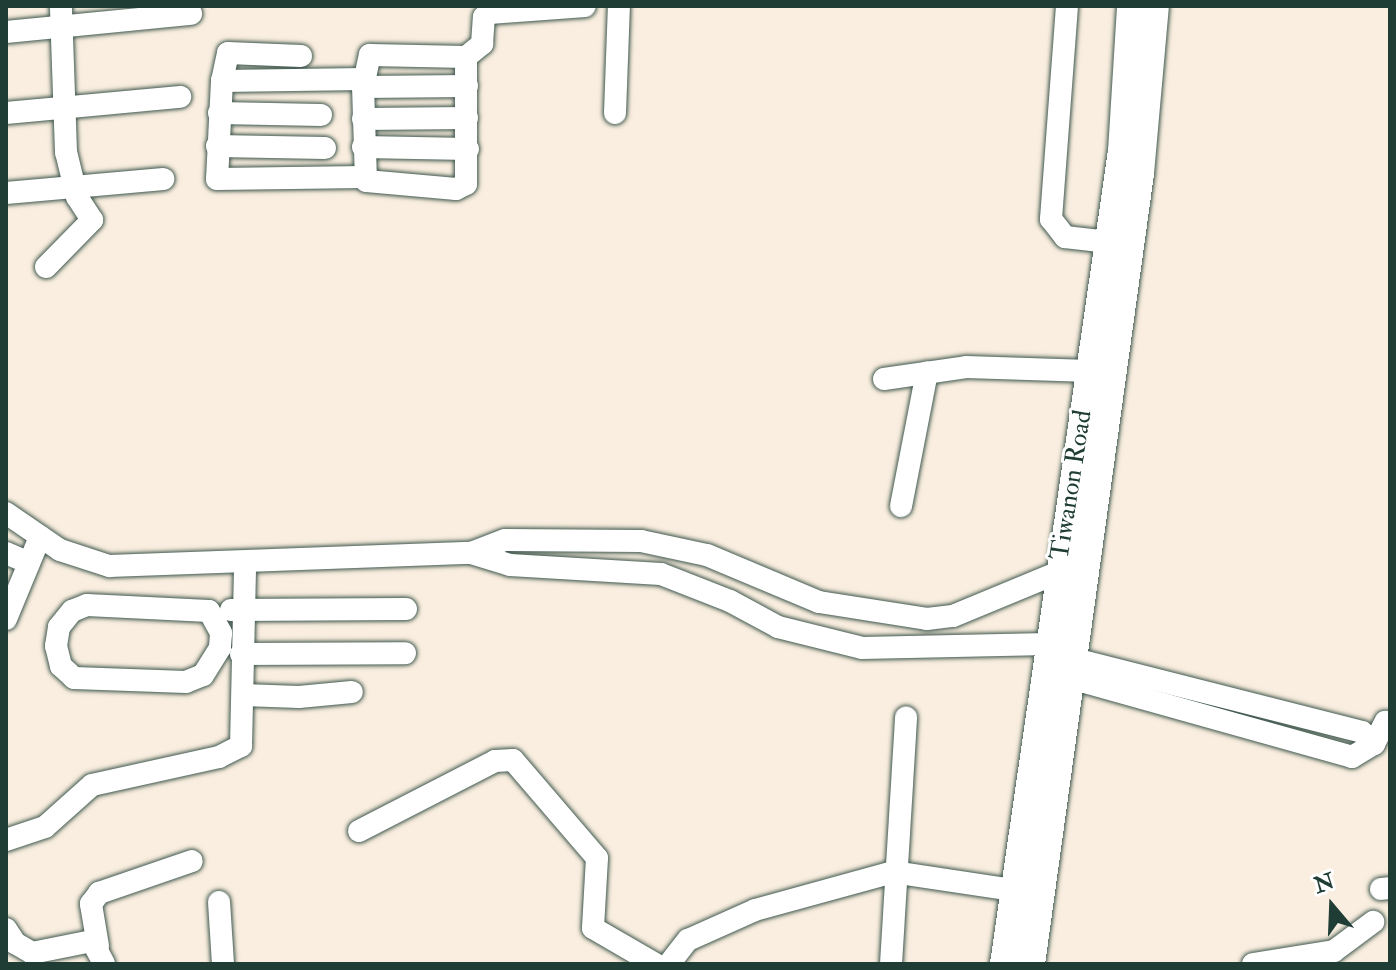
<!DOCTYPE html>
<html>
<head>
<meta charset="utf-8">
<style>
  body { margin:0 }
  #map { position:relative; width:1396px; height:970px; overflow:hidden; background:#f9eedf; font-family:"IM FELL Double Pica",serif }
  div>[style] { position:absolute }
  .roads { filter:drop-shadow(0 0 2px #40584e) drop-shadow(0 0 2px #40584e) }
  .minor>* { height:22px; margin:-11px; padding:0 11px; transform-origin:11px; border-radius:11px; background:#fff }
  .major>* { height:28px; margin:-14px; padding:0 14px; transform-origin:14px; border-radius:14px; background:#fff }
  span { translate:-50% -50%; white-space:nowrap; text-align:center; line-height:1.15; -webkit-text-stroke:6px #fff; paint-order:stroke }
  .street-label { font-size:26px; color:#1f3d34 }
  .frame { position:absolute; inset:0; border:8px solid #1f3d34; pointer-events:none }
  .north { position:absolute; left:1292px; top:866px; width:80px; height:80px; -webkit-text-stroke:6px #fff; paint-order:stroke; rotate:341deg; font-size:22px; font-weight:700; line-height:32px; text-align:center; color:#1f3d34 }
  .north::after { content:''; display:block; margin:auto; width:28px; height:36px; background:#1f3d34; clip-path:polygon(50% 0,100% 100%,50% 72%,0 100%) }
</style>
</head>
<body>
<div id="map">
  <div class="roads">
    <div class="minor">
      <div style="left:1067px;top:6px;width:214px;rotate:94.3deg"></div>
      <div style="left:1051px;top:219px;width:23px;rotate:52deg"></div>
      <div style="left:1065px;top:237px;width:44px;rotate:6.5deg"></div>
      <div style="left:6px;top:32px;width:186px;rotate:-5.6deg"></div>
      <div style="left:301px;top:56px;width:73px;rotate:-177.6deg"></div>
      <div style="left:228px;top:53px;width:29px;rotate:102deg"></div>
      <div style="left:222px;top:81px;width:142px;rotate:-0.8deg"></div>
      <div style="left:466px;top:57px;width:127px;rotate:90deg"></div>
      <div style="left:466px;top:184px;width:11px;rotate:153deg"></div>
      <div style="left:456px;top:189px;width:90px;rotate:-174.9deg"></div>
      <div style="left:366px;top:181px;width:94px;rotate:-91.8deg"></div>
      <div style="left:363px;top:87px;width:33px;rotate:-78deg"></div>
      <div style="left:370px;top:55px;width:96px;rotate:1.2deg"></div>
      <div style="left:466px;top:57px;width:21px;rotate:-39deg"></div>
      <div style="left:482px;top:44px;width:27px;rotate:-86deg"></div>
      <div style="left:484px;top:17px;width:7px;rotate:-34deg"></div>
      <div style="left:490px;top:13px;width:95px;rotate:-4.2deg"></div>
      <div style="left:222px;top:81px;width:98px;rotate:92.9deg"></div>
      <div style="left:217px;top:179px;width:147px;rotate:-0.8deg"></div>
      <div style="left:363px;top:87px;width:104px;rotate:-0.6deg"></div>
      <div style="left:6px;top:113px;width:175px;rotate:-5.3deg"></div>
      <div style="left:219px;top:113px;width:102px;rotate:1.1deg"></div>
      <div style="left:615px;top:113px;width:107px;rotate:-87.9deg"></div>
      <div style="left:363px;top:119px;width:104px;rotate:-0.6deg"></div>
      <div style="left:217px;top:146px;width:108px;rotate:1.1deg"></div>
      <div style="left:363px;top:147px;width:105px;rotate:1.1deg"></div>
      <div style="left:6px;top:193px;width:158px;rotate:-5.1deg"></div>
      <div style="left:46px;top:267px;width:66px;rotate:-45.6deg"></div>
      <div style="left:92px;top:220px;width:27px;rotate:-123deg"></div>
      <div style="left:77px;top:197px;width:46px;rotate:-103.7deg"></div>
      <div style="left:66px;top:152px;width:146px;rotate:-92deg"></div>
      <div style="left:884px;top:379px;width:83px;rotate:-8.3deg"></div>
      <div style="left:966px;top:367px;width:124px;rotate:1.8deg"></div>
      <div style="left:901px;top:506px;width:136px;rotate:-79deg"></div>
      <div style="left:6px;top:513px;width:65px;rotate:34.4deg"></div>
      <div style="left:60px;top:550px;width:52px;rotate:18.1deg"></div>
      <div style="left:109px;top:566px;width:362px;rotate:-2.1deg"></div>
      <div style="left:471px;top:553px;width:36px;rotate:-21deg"></div>
      <div style="left:505px;top:540px;width:136px;rotate:0.4deg"></div>
      <div style="left:641px;top:541px;width:67px;rotate:12deg"></div>
      <div style="left:707px;top:555px;width:121px;rotate:22.8deg"></div>
      <div style="left:819px;top:602px;width:109px;rotate:8.9deg"></div>
      <div style="left:927px;top:619px;width:26px;rotate:-7deg"></div>
      <div style="left:953px;top:616px;width:115px;rotate:-22.5deg"></div>
      <div style="left:6px;top:553px;width:25px;rotate:23deg"></div>
      <div style="left:471px;top:553px;width:41px;rotate:17.1deg"></div>
      <div style="left:510px;top:565px;width:151px;rotate:3.4deg"></div>
      <div style="left:661px;top:574px;width:74px;rotate:21.4deg"></div>
      <div style="left:730px;top:601px;width:55px;rotate:28.4deg"></div>
      <div style="left:778px;top:627px;width:87px;rotate:14deg"></div>
      <div style="left:862px;top:648px;width:186px;rotate:-1.2deg"></div>
      <div style="left:87px;top:605px;width:122px;rotate:2.8deg"></div>
      <div style="left:209px;top:611px;width:25px;rotate:61deg"></div>
      <div style="left:221px;top:633px;width:15px;rotate:94deg"></div>
      <div style="left:220px;top:648px;width:32px;rotate:122deg"></div>
      <div style="left:203px;top:675px;width:18px;rotate:158deg"></div>
      <div style="left:186px;top:682px;width:112px;rotate:-178deg"></div>
      <div style="left:74px;top:678px;width:18px;rotate:-137deg"></div>
      <div style="left:61px;top:666px;width:21px;rotate:-104deg"></div>
      <div style="left:56px;top:646px;width:19px;rotate:-81deg"></div>
      <div style="left:59px;top:627px;width:21px;rotate:-51deg"></div>
      <div style="left:72px;top:611px;width:16px;rotate:-22deg"></div>
      <div style="left:231px;top:610px;width:175px;rotate:-0.3deg"></div>
      <div style="left:6px;top:619px;width:89px;rotate:-67.5deg"></div>
      <div style="left:241px;top:654px;width:164px;rotate:-0.3deg"></div>
      <div style="left:1074px;top:659px;width:297px;rotate:14.2deg"></div>
      <div style="left:1362px;top:732px;width:17px;rotate:45deg"></div>
      <div style="left:1070px;top:678px;width:293px;rotate:15.6deg"></div>
      <div style="left:1352px;top:757px;width:26px;rotate:-31deg"></div>
      <div style="left:1374px;top:744px;width:25px;rotate:-63deg"></div>
      <div style="left:243px;top:695px;width:56px;rotate:2deg"></div>
      <div style="left:299px;top:697px;width:53px;rotate:-5.4deg"></div>
      <div style="left:359px;top:831px;width:153px;rotate:-27.2deg"></div>
      <div style="left:495px;top:761px;width:18px;rotate:-3deg"></div>
      <div style="left:513px;top:760px;width:129px;rotate:49.4deg"></div>
      <div style="left:597px;top:858px;width:70px;rotate:93.3deg"></div>
      <div style="left:593px;top:928px;width:72px;rotate:30.1deg"></div>
      <div style="left:6px;top:840px;width:41px;rotate:-18.4deg"></div>
      <div style="left:45px;top:827px;width:63px;rotate:-41.8deg"></div>
      <div style="left:92px;top:785px;width:130px;rotate:-12.4deg"></div>
      <div style="left:219px;top:757px;width:25px;rotate:-27deg"></div>
      <div style="left:241px;top:746px;width:182px;rotate:-88.7deg"></div>
      <div style="left:1381px;top:889px;width:9px;rotate:-6deg"></div>
      <div style="left:219px;top:902px;width:62px;rotate:86.3deg"></div>
      <div style="left:6px;top:929px;width:17px;rotate:57deg"></div>
      <div style="left:15px;top:943px;width:20px;rotate:30deg"></div>
      <div style="left:32px;top:953px;width:61px;rotate:-11.3deg"></div>
      <div style="left:92px;top:941px;width:26px;rotate:62deg"></div>
      <div style="left:98px;top:946px;width:43px;rotate:-99.5deg"></div>
      <div style="left:91px;top:904px;width:14px;rotate:-54deg"></div>
      <div style="left:99px;top:893px;width:98px;rotate:-19deg"></div>
      <div style="left:669px;top:964px;width:31px;rotate:-52deg"></div>
      <div style="left:688px;top:940px;width:73px;rotate:-24.1deg"></div>
      <div style="left:755px;top:910px;width:143px;rotate:-15.4deg"></div>
      <div style="left:893px;top:872px;width:122px;rotate:8.5deg"></div>
      <div style="left:891px;top:964px;width:247px;rotate:-86.5deg"></div>
      <div style="left:1253px;top:964px;width:82px;rotate:-9.1deg"></div>
      <div style="left:1334px;top:951px;width:49px;rotate:-36.6deg"></div>
    </div>
    <div class="major">
      <div style="left:1004px;top:964px;width:822px;rotate:-81.74deg"></div>
      <div style="left:1122px;top:151px;width:145px;rotate:-86.4deg"></div>
      <div style="left:1031px;top:964px;width:798px;rotate:-82.15deg"></div>
      <div style="left:1140px;top:173px;width:168px;rotate:-84.9deg"></div>
    </div>
  </div>
  <div class="street-label">
    <span style="left:1072px;top:485px;rotate:-81deg">Tiwanon Road</span>
  </div>
  <div class="frame"></div>
  <div class="north">N</div>
</div>
</body>
</html>
